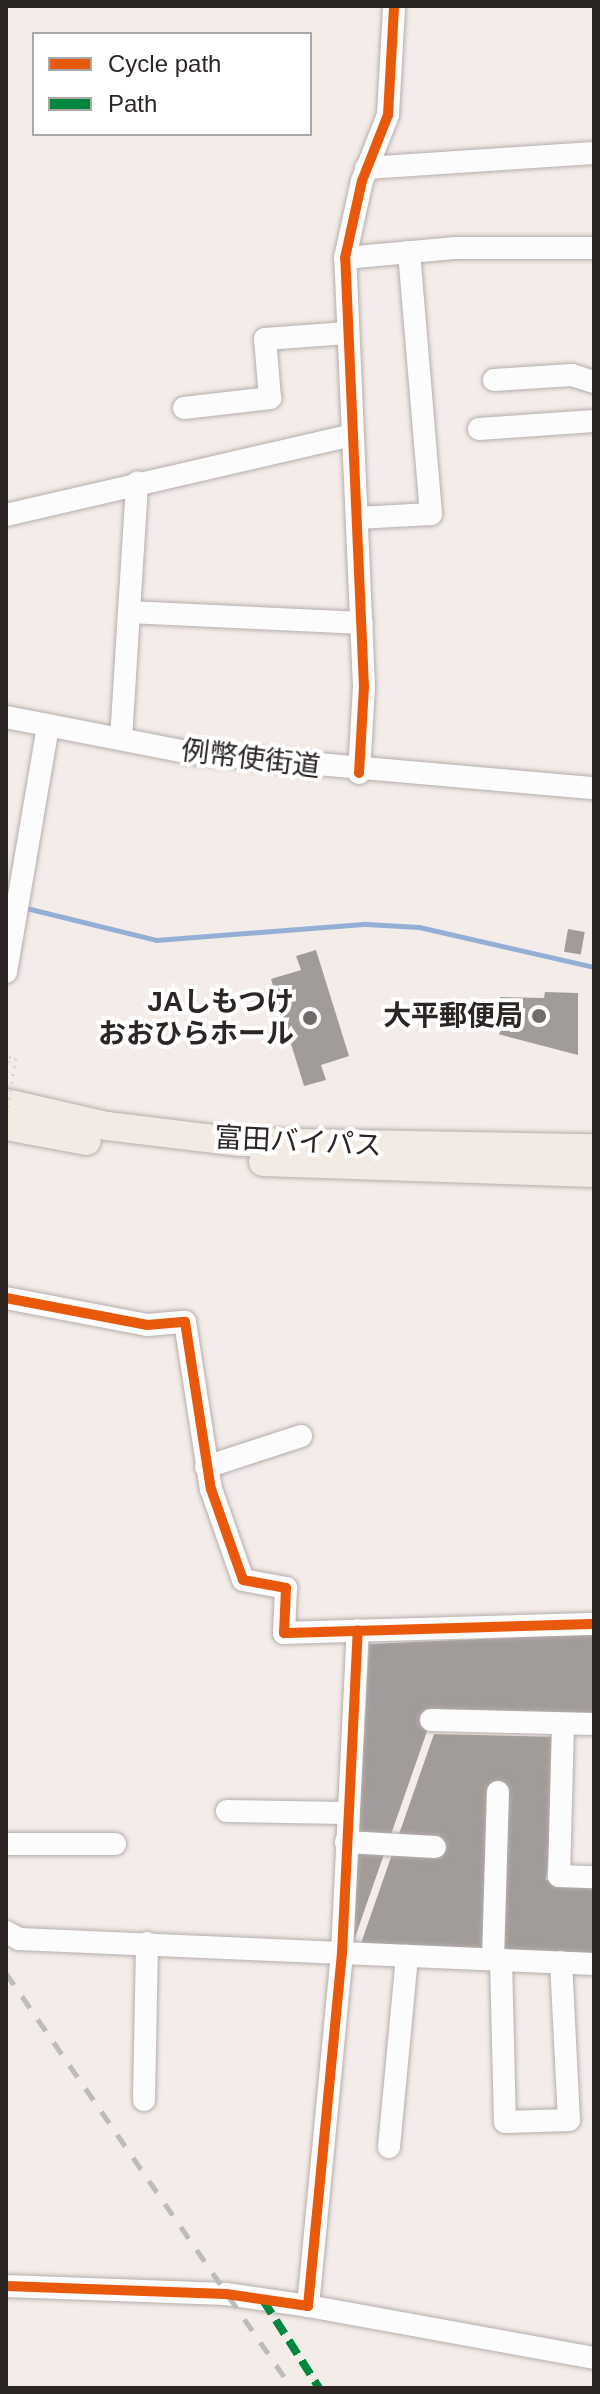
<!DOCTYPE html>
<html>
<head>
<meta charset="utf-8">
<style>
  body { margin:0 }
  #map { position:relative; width:600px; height:2394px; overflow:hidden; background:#f4ece8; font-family:Helvetica,"Noto Sans JP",sans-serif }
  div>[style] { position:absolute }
  .stream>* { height:5px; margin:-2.5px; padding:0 2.5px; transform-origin:2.5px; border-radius:2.5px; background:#94afd6 }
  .building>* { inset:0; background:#a29c99; transform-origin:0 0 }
  .path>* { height:3px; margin-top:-1.5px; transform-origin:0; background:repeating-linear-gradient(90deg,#d5d3d3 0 2px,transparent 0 8px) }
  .roads { filter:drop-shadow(0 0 2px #b4aeac) drop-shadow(0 0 2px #b4aeac) }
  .minor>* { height:22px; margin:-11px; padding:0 11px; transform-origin:11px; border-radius:11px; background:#fdfcfc }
  .major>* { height:28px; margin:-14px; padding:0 14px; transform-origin:14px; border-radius:14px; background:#f1ebe3 }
  .rail>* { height:5px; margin-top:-2.5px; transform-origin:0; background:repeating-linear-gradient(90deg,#bebcbb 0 14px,transparent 0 28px) }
  .path-bridge>* { height:3px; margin-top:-1.5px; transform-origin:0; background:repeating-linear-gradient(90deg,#d5d3d3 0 2px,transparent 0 8px) }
  .quiet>* { height:8px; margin-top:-4px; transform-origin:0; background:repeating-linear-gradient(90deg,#00873e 0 16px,transparent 0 24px) }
  .cycleway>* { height:10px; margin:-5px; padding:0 5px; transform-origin:5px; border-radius:5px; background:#e8590c }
  .dots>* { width:22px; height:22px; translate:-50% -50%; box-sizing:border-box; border:4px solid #fff; border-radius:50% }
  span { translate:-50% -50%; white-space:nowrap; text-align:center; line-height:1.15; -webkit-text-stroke:8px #fff; paint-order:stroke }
  .street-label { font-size:28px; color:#2b2624 }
  .poi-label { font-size:28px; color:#2b2624; font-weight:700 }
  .right { translate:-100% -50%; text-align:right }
  .frame { position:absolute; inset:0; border:8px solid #2b2624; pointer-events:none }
  .legend { position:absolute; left:32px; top:32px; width:280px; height:104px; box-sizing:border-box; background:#fff; border:2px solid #aaa8a7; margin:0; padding:10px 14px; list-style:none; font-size:24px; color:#2b2624 }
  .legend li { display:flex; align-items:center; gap:16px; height:40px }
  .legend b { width:40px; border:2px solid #aaa8a7 }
</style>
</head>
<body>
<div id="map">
  <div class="stream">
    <div style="left:22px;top:907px;width:138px;rotate:13.8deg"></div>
    <div style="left:156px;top:940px;width:211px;rotate:-4.4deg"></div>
    <div style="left:366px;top:924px;width:53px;rotate:3.2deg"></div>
    <div style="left:419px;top:927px;width:180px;rotate:12.9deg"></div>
  </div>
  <div class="building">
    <div style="left:568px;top:929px;width:17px;height:23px;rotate:10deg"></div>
    <div style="clip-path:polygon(316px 950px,349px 1056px,321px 1065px,326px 1080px,304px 1086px,271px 979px,301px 970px,296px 956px)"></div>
    <div style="clip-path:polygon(545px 992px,578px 993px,578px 1055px,498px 1034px,500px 997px,544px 998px)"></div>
    <div style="clip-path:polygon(594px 1634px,594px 1718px,431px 1720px,353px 1943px,369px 1644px)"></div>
    <div style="clip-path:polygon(434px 1734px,563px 1737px,546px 1880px,594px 1885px,594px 1955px,360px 1946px)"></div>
  </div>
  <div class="path">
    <div style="left:6px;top:1070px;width:13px;rotate:-77deg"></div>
    <div style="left:9px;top:1057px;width:7px"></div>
  </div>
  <div class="roads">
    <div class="minor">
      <div style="left:366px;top:168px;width:228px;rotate:-3.8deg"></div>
      <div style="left:345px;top:258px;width:109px;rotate:-5.2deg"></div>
      <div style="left:454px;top:248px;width:140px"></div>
      <div style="left:494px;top:380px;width:78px;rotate:-3.7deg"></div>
      <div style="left:572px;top:375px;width:23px;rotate:18deg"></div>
      <div style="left:184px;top:408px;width:87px;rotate:-6.6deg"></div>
      <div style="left:270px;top:398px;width:59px;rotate:-94.8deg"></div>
      <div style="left:265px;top:339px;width:82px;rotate:-4.2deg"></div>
      <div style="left:479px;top:429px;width:115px;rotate:-4deg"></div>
      <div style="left:6px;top:515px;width:355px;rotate:-13deg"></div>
      <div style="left:357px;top:518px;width:74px;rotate:-3.1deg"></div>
      <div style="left:431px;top:514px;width:263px;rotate:-94.8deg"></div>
      <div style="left:129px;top:612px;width:233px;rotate:2.7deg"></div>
      <div style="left:6px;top:717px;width:189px;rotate:11deg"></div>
      <div style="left:192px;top:753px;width:404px;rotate:5deg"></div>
      <div style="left:121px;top:739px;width:257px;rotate:-86.4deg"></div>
      <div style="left:359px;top:773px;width:86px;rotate:-86.7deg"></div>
      <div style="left:364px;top:687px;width:429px;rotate:-92.5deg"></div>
      <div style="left:345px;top:258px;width:79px;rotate:-77.6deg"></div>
      <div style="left:362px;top:181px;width:71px;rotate:-68.5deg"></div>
      <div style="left:388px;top:115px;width:109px;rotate:-86.8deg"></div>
      <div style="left:6px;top:972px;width:250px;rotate:-80.3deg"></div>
      <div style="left:6px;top:1298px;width:144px;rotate:10.8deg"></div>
      <div style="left:147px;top:1325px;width:38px;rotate:-5deg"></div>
      <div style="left:185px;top:1322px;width:169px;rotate:81.2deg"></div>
      <div style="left:211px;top:1489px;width:96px;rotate:70.6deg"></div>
      <div style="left:243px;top:1580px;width:44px;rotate:10.5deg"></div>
      <div style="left:286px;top:1588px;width:45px;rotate:92.5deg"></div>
      <div style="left:284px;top:1633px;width:310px;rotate:-1.7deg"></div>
      <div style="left:206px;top:1467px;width:100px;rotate:-18.1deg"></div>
      <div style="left:431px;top:1720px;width:163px;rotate:1.4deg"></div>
      <div style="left:563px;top:1724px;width:152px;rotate:91.5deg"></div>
      <div style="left:559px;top:1876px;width:35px;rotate:2deg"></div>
      <div style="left:227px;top:1811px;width:119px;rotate:1deg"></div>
      <div style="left:346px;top:1842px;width:89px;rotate:3.2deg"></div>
      <div style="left:6px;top:1844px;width:109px"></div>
      <div style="left:6px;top:1932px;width:15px;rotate:28deg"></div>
      <div style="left:19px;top:1939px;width:576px;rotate:2.49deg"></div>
      <div style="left:493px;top:1959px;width:167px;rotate:-88.3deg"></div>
      <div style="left:501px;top:1960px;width:162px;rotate:88.6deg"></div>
      <div style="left:505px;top:2122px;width:64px;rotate:-1.8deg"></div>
      <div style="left:569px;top:2120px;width:158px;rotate:-92.9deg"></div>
      <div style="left:144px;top:2100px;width:157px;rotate:-88.9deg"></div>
      <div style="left:389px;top:2147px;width:192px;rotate:-84.6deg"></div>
      <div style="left:6px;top:2286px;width:220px;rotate:2.1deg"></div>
      <div style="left:226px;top:2294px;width:83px;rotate:8.3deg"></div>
      <div style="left:308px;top:2306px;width:355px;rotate:-84.5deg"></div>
      <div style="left:342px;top:1953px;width:323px;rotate:-87.2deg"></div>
      <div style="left:308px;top:2306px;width:291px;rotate:10.3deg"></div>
    </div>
    <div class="major">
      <div style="left:6px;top:1103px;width:104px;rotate:12.8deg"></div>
      <div style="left:107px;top:1126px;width:134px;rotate:6.9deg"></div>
      <div style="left:240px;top:1142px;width:354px;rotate:1deg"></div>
      <div style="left:6px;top:1126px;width:82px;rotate:10.5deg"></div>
      <div style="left:263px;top:1162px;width:331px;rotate:1.9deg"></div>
    </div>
  </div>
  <div class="rail">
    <div style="left:6px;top:1973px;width:504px;rotate:55.43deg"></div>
  </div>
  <div class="path-bridge">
    <div style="left:6px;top:1115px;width:59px;rotate:-80.2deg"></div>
  </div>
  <div class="quiet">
    <div style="left:263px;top:2300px;width:104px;rotate:57.5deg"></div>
  </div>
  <div class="cycleway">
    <div style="left:359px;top:773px;width:86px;rotate:-86.7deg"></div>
    <div style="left:364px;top:687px;width:429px;rotate:-92.5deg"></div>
    <div style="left:345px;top:258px;width:79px;rotate:-77.6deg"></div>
    <div style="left:362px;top:181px;width:71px;rotate:-68.5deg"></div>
    <div style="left:388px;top:115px;width:109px;rotate:-86.8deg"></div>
    <div style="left:6px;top:1298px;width:144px;rotate:10.8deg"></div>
    <div style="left:147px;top:1325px;width:38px;rotate:-5deg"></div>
    <div style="left:185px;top:1322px;width:169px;rotate:81.2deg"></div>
    <div style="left:211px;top:1489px;width:96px;rotate:70.6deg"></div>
    <div style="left:243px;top:1580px;width:44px;rotate:10.5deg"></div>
    <div style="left:286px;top:1588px;width:45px;rotate:92.5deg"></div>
    <div style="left:284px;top:1633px;width:310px;rotate:-1.7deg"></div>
    <div style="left:6px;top:2286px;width:220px;rotate:2.1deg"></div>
    <div style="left:226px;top:2294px;width:83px;rotate:8.3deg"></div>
    <div style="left:308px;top:2306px;width:355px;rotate:-84.5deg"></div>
    <div style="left:342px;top:1953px;width:323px;rotate:-87.2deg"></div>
  </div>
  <div class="dots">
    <div style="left:539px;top:1016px;background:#716b69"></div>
    <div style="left:310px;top:1018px;background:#716b69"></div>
  </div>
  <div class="street-label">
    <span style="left:251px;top:759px;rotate:7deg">例幣使街道</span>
    <span style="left:298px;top:1142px;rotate:3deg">富田バイパス</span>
  </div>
  <div class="poi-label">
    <span class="right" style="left:294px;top:1018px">JAしもつけ<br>おおひらホール</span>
    <span class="right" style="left:523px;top:1016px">大平郵便局</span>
  </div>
  <div class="frame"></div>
  <ul class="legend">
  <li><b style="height:10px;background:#e8590c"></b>Cycle path</li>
  <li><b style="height:10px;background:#00873e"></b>Path</li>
  </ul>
</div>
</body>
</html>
